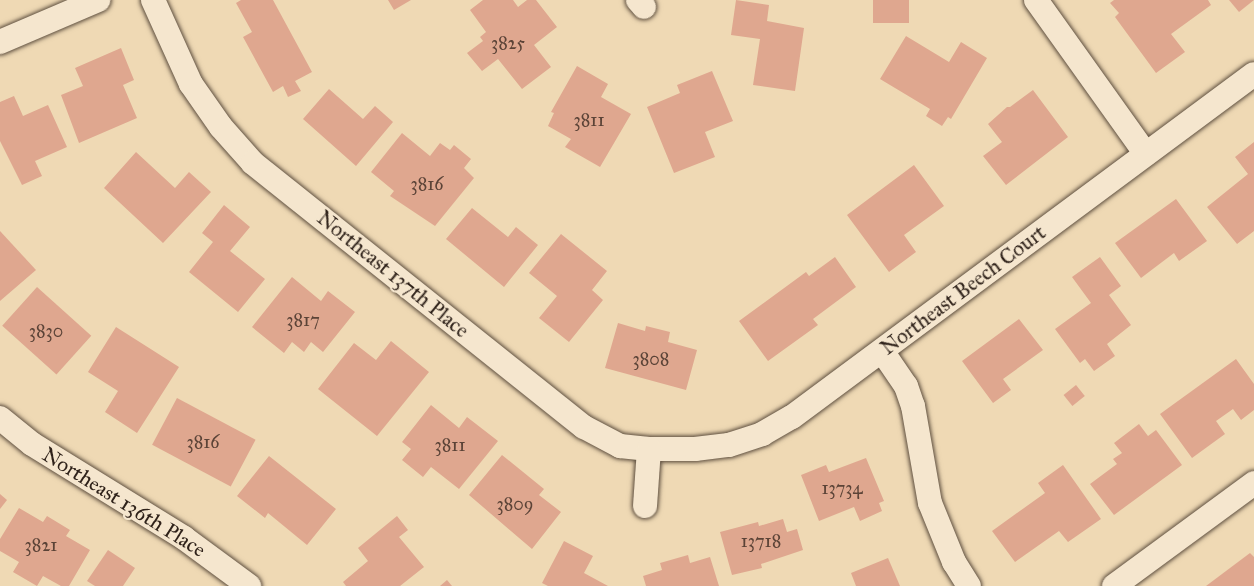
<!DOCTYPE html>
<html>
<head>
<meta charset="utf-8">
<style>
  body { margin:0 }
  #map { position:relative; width:1254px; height:586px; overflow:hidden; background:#efd9b4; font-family:"IM FELL Great Primer",serif }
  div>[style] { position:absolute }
  .building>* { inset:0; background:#dfa78f; transform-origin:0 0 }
  .roads { filter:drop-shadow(0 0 2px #5f5040) drop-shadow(0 0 2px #5f5040) }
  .street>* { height:24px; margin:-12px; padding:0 12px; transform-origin:12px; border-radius:12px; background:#f5e6ce }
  span { translate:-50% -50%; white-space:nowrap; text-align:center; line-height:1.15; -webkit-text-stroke:4.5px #f5e6ce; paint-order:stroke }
  .number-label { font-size:18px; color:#5b4337 }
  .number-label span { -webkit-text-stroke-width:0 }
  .street-label { font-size:21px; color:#2f221a }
</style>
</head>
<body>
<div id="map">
  <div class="building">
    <div style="clip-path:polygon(241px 0,273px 0,312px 72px,295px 81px,301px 91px,288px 97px,283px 86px,273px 92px,243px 37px,252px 32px,236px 3px)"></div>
    <div style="clip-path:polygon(388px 0,411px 0,394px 10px)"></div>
    <div style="clip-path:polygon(483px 0,513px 0,518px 7px,527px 0,536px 0,557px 27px,534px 45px,551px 67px,522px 89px,498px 59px,482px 71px,467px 53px,483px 41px,480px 37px,486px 32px,470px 10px)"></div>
    <div style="clip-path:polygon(736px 0,769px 5px,767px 21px,804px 28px,795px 91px,753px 85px,760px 39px,731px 35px)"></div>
    <div style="left:873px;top:0;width:36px;height:23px"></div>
    <div style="clip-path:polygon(1114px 0,1208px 0,1211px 5px,1171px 34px,1185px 52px,1156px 73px,1115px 17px,1119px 13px,1110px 3px)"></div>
    <div style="clip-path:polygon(1229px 0,1254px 0,1239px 12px)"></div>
    <div style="clip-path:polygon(906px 36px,949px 62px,961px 42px,987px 58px,951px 119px,948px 117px,942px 126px,926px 116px,930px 109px,880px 79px)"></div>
    <div style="clip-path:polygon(121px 48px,134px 80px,123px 85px,137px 118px,79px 143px,61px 95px,83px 86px,75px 68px)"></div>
    <div style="clip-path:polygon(577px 66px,608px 84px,601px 97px,631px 114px,600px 167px,565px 147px,571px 139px,548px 126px,554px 113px,551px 112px)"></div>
    <div style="clip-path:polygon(712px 71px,733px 121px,705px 132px,715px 157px,674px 173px,647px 107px,680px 93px,677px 85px)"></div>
    <div style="clip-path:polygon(329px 89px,363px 119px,375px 106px,393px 122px,356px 166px,303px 119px)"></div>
    <div style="clip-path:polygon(1033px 90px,1068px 137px,1006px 185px,983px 156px,1002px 142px,988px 124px,1007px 107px,1010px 107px)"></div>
    <div style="clip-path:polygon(14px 96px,23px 116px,48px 105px,67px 147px,35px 161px,42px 176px,22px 185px,0 141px,0 102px)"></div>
    <div style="clip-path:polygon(402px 133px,430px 156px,440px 143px,450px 150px,454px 145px,471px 159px,464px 168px,474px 178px,435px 226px,390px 196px,394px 191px,371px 172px)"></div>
    <div style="clip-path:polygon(1254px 142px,1254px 231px,1237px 244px,1207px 207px,1248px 174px,1235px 157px)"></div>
    <div style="clip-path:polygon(136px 152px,175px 188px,189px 172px,211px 192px,163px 243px,104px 188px)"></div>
    <div style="clip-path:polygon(914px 165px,944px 206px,904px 235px,916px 252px,889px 272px,847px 215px)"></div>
    <div style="clip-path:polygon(1176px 199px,1207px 241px,1179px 261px,1174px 253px,1141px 278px,1115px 243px)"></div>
    <div style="clip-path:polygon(224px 205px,250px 227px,230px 251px,265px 279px,238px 312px,189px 272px,213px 242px,202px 233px)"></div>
    <div style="clip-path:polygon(472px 208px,508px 237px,516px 227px,538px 245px,504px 287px,446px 239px)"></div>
    <div style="clip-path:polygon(0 231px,36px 270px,0 301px)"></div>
    <div style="clip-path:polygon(561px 234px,607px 271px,592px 290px,603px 300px,569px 342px,539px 318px,557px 296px,529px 273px)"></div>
    <div style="clip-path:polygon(835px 257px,856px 287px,813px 319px,818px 325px,768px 361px,739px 321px,806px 272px,809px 276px)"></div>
    <div style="clip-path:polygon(1100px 257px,1121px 286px,1109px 295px,1131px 325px,1107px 344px,1115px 356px,1094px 371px,1085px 359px,1080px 363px,1055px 329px,1091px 303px,1072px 277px)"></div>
    <div style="clip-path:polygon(292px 277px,321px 301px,328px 291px,355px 312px,323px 352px,311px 342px,304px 352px,292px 342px,284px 353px,252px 327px)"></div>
    <div style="left:37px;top:287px;width:73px;height:52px;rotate:42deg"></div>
    <div style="clip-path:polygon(1019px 319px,1043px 350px,1003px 379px,1011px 390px,993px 403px,962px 361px)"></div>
    <div style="clip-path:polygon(618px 323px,645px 331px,646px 326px,670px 332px,668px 342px,697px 350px,686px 390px,605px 368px)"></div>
    <div style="clip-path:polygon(116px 327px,179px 367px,137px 433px,105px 412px,118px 391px,88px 372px)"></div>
    <div style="clip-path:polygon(391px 341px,429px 372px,377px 436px,318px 389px,354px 343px,376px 360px)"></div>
    <div style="clip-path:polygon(1236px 359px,1254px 384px,1254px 410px,1241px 420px,1233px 409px,1216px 421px,1225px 434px,1192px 458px,1160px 414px)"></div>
    <div style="left:1076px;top:385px;width:14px;height:16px;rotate:51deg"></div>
    <div style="left:177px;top:398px;width:89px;height:53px;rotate:28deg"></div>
    <div style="clip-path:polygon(431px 405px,459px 428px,467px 417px,498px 441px,459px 489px,431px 467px,423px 477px,402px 460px,411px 449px,402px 442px)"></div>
    <div style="clip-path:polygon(1139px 424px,1148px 436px,1156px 430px,1182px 465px,1114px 515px,1090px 484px,1117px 464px,1113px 459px,1122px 453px,1114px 443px)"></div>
    <div style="clip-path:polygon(502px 455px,544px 489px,539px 495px,561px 512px,532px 549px,469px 495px)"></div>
    <div style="clip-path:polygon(269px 456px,336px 509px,307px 545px,268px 513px,265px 518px,237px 496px)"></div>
    <div style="clip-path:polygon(866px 458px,884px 501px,879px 503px,882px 511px,860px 521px,854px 507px,819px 521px,801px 475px,826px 465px,829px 472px)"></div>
    <div style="clip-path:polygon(1063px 465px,1101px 519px,1068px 542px,1059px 531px,1015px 562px,992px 531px,1045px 493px,1038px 483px)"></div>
    <div style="clip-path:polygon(0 494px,7px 500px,0 509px)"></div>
    <div style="clip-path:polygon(19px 508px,43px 522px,47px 516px,70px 530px,66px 536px,90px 550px,69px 586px,61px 586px,43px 576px,37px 586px,13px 572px,19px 562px,0 551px,0 539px)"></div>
    <div style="clip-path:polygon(397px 516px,408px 530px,399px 537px,424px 567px,400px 586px,346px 586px,343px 582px,368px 561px,358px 548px)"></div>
    <div style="clip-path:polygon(783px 519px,787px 532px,797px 529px,803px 550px,761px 564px,762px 568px,732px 575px,720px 532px,758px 522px,759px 526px)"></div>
    <div style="clip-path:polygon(564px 541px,593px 556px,584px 573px,608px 586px,548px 586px,542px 583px)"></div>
    <div style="clip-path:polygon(108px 550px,135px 568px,123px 586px,95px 586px,87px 581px)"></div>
    <div style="clip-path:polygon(1250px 553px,1254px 557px,1254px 586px,1206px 586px)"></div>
    <div style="clip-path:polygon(688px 555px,690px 563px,710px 557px,719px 586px,646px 586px,643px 576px,662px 570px,660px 563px)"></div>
    <div style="clip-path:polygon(888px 558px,900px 586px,856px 586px,851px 573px)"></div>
    <div style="clip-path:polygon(447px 580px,452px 586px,440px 586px)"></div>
  </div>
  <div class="roads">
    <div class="street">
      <div style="left:153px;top:0;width:92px;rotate:65.7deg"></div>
      <div style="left:191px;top:84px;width:52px;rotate:55.1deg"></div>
      <div style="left:221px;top:127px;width:48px;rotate:48.4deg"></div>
      <div style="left:253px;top:163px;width:423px;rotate:38.6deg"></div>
      <div style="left:584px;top:427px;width:41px;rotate:27.8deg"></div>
      <div style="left:620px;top:446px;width:29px;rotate:6deg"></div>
      <div style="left:649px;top:449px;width:46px"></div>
      <div style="left:695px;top:449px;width:34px;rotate:-7deg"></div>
      <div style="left:729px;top:445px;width:35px;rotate:-18deg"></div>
      <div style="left:762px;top:434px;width:34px;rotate:-30deg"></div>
      <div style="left:792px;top:417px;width:575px;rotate:-36.59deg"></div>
      <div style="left:638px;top:0;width:9px;rotate:49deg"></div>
      <div style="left:1036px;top:0;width:189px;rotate:54.5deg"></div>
      <div style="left:0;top:42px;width:107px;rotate:-23.2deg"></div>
      <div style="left:882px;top:351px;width:42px;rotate:55.6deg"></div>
      <div style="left:906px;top:386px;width:21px;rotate:71deg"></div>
      <div style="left:913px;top:406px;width:98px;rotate:80.1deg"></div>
      <div style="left:930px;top:503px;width:64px;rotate:67.9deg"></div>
      <div style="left:954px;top:562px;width:28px;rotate:58deg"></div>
      <div style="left:0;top:418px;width:41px;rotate:39.1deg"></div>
      <div style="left:32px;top:444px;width:179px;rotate:31.7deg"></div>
      <div style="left:184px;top:538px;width:81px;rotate:36.4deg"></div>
      <div style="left:645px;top:506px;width:57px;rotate:-86deg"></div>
      <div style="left:1114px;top:586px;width:174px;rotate:-36.3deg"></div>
    </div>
  </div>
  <div class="number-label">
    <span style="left:508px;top:43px">3825</span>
    <span style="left:589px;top:120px">3811</span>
    <span style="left:427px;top:184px">3816</span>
    <span style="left:303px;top:320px">3817</span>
    <span style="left:46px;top:331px">3830</span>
    <span style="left:651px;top:359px">3808</span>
    <span style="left:203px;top:442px">3816</span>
    <span style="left:450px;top:445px">3811</span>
    <span style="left:842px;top:488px">13734</span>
    <span style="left:515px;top:504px">3809</span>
    <span style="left:761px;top:541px">13718</span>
    <span style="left:41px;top:545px">3821</span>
  </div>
  <div class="street-label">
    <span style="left:393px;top:274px;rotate:39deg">Northeast 137th Place</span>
    <span style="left:963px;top:290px;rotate:-37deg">Northeast Beech Court</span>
    <span style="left:124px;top:502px;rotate:32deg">Northeast 136th Place</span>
  </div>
</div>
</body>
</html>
